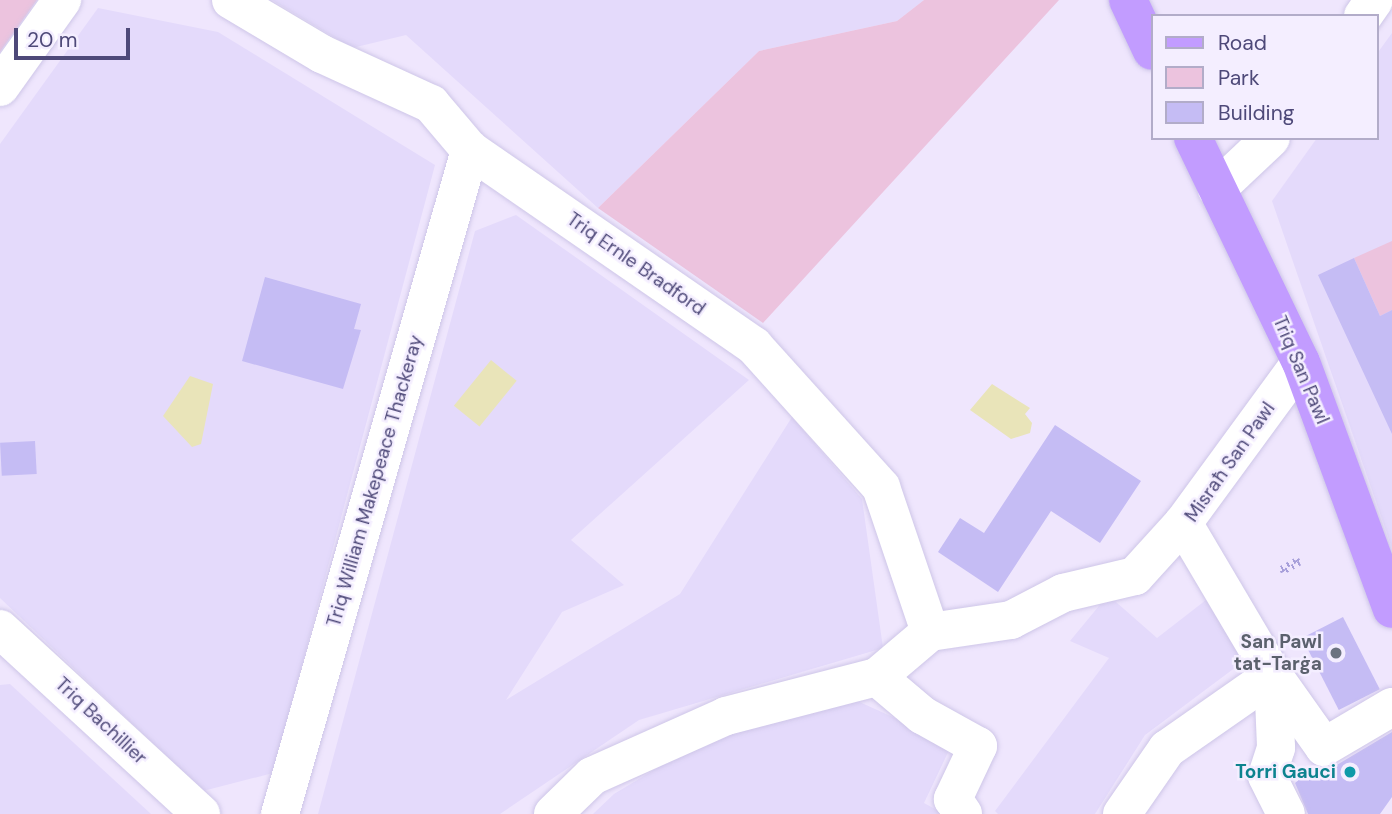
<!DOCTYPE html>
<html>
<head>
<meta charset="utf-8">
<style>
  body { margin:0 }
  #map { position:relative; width:1392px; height:814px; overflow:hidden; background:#efe6fd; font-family:"DM Sans",sans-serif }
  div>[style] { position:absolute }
  .residential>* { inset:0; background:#e4dafb }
  .green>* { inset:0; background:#ecc3de }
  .water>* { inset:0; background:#e9e4b9; transform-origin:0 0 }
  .building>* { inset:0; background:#c5bcf4; transform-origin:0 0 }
  .path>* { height:4.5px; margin-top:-2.25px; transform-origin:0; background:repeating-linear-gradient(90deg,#a79fda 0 2px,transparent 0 7px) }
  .roads { filter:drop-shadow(0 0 2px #cec6e8) drop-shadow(0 0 2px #cec6e8) }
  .minor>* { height:38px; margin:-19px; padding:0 19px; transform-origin:19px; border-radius:19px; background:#fff }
  .major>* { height:38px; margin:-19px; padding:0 19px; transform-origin:19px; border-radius:19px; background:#c29cff }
  .dots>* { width:19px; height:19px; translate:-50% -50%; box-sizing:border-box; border:4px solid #f4eeff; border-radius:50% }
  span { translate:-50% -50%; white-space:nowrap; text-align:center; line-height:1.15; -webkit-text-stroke:5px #f4eeff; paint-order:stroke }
  .street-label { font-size:19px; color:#4e4979 }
  .worship-label { font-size:19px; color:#5b616d; font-weight:700 }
  .right { translate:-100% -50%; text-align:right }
  .culture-label { font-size:19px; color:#0d838f; font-weight:700 }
  .legend { position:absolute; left:1151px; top:14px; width:228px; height:126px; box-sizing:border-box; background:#f4eeff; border:2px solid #b2acc9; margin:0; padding:9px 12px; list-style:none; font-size:21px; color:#4e4979 }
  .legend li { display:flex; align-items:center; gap:14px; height:35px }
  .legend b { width:35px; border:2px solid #b2acc9 }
  .scale { position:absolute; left:14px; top:28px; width:116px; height:32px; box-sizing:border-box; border:4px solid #4e4979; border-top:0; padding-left:9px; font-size:21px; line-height:24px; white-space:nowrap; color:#4e4979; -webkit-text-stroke:5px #f4eeff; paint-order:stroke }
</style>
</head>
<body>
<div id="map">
  <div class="residential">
    <div style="clip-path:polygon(272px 0,924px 0,897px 21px,759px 51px,598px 208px,406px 35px,352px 48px)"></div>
    <div style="clip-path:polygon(98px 8px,218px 32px,435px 165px,273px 773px,203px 791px,0 598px,0 144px)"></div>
    <div style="clip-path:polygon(1392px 33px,1392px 548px,1272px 201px,1317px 138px,1376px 138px,1376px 55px)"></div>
    <div style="clip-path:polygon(516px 215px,749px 380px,571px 540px,624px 585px,562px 612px,506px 700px,680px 594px,792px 417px,862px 499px,883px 648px,639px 720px,500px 814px,318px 814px,475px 231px)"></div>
    <div style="clip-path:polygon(1108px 595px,1157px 638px,1206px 600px,1244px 661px,1145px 735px,1095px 814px,998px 814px,995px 811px,1109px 658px,1070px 641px)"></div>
    <div style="clip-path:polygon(10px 684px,151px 814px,0 814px,0 685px)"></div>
    <div style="clip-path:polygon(853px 699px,952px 744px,924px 803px,944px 814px,593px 814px,614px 794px,712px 735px)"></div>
  </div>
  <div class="green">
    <div style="clip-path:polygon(0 0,37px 0,0 52px)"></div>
    <div style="clip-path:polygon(924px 0,1059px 0,763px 323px,598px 208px,759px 51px,897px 21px)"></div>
    <div style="clip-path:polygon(1392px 241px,1392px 310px,1380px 316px,1354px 258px)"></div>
  </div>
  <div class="water">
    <div style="left:491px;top:360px;width:33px;height:59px;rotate:39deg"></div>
    <div style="clip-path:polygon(190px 376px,213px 384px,201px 444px,192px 447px,163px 416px)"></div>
    <div style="clip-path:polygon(992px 384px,1030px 408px,1025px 414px,1032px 423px,1030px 433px,1011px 439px,970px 410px)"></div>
  </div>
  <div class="building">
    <div style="clip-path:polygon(1354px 258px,1380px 316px,1392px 310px,1392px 434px,1318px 275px)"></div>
    <div style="clip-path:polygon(265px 277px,361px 304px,354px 329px,361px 330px,343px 389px,242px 361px)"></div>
    <div style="clip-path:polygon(1055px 425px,1141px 481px,1100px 543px,1051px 511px,998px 592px,938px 552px,960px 518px,984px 533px)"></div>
    <div style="left:35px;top:441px;width:33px;height:35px;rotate:87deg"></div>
    <div style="left:1343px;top:617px;width:81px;height:46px;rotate:63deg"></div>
    <div style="clip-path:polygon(1392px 732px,1392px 797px,1380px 814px,1308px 814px,1295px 783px,1315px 767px,1335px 766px)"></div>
  </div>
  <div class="path">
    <div style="left:1297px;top:559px;width:5px;rotate:53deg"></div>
    <div style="left:1300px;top:563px;width:19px;rotate:152deg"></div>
    <div style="left:1283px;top:572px;width:4px;rotate:-117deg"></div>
    <div style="left:1281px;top:568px;width:18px;rotate:-29deg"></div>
  </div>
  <div class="roads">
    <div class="minor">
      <div style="left:231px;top:0;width:106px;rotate:30.7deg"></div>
      <div style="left:322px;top:54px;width:120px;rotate:24.6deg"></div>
      <div style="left:431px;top:104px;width:60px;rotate:49.7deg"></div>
      <div style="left:470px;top:150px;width:345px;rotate:34.6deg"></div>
      <div style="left:754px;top:346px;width:190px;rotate:48deg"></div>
      <div style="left:881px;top:487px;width:153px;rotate:71.3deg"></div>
      <div style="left:1363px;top:16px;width:19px;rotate:-55deg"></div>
      <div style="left:0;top:87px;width:107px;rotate:-54.5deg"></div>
      <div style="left:1217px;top:189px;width:74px;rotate:-43.4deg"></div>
      <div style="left:1301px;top:362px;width:200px;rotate:126.2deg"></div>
      <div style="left:1183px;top:523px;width:177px;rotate:59.4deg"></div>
      <div style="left:1273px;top:675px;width:88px;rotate:54.7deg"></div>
      <div style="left:1324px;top:747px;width:79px;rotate:-30.5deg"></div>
      <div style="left:0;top:629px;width:273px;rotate:42.6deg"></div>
      <div style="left:1273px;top:675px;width:73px;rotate:87.6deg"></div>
      <div style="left:1276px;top:748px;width:29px;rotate:108deg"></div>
      <div style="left:1267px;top:776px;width:42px;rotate:63.4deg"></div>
      <div style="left:877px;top:677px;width:59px;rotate:40.2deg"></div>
      <div style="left:922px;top:715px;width:64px;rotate:29deg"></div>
      <div style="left:978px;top:746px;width:59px;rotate:115.3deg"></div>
      <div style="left:953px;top:799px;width:18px;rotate:56deg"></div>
      <div style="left:280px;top:814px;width:691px;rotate:-74.03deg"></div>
      <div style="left:553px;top:814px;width:54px;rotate:-44.3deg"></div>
      <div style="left:592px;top:776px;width:147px;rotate:-24.1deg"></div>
      <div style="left:726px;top:716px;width:156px;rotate:-14.5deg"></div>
      <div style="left:877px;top:677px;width:70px;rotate:-40.3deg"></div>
      <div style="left:930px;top:632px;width:82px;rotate:-8.4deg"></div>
      <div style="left:1011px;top:620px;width:59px;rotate:-27.4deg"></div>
      <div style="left:1063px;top:593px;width:74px;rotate:-13.3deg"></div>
      <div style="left:1135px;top:576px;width:72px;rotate:-47.8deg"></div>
      <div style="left:1122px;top:814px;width:79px;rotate:-55.3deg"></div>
      <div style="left:1167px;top:749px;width:129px;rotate:-34.9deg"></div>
    </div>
    <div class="major">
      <div style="left:1128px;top:0;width:56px;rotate:64.8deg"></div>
      <div style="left:1193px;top:138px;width:249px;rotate:64.3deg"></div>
      <div style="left:1301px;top:362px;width:263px;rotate:69.8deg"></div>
    </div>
  </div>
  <div class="dots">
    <div style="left:1336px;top:653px;background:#6b7280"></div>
    <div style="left:1350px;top:772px;background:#0f9aa8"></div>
  </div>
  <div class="street-label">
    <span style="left:636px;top:264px;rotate:35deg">Triq Ernle Bradford</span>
    <span style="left:1301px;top:370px;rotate:67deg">Triq San Pawl</span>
    <span style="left:1230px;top:462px;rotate:-55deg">Misraħ San Pawl</span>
    <span style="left:375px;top:481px;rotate:-74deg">Triq William Makepeace Thackeray</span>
    <span style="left:101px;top:721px;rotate:43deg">Triq Bachillier</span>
  </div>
  <div class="worship-label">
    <span class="right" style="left:1322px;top:653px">San Pawl<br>tat-Tarġa</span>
  </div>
  <div class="culture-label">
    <span class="right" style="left:1336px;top:772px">Torri Gauci</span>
  </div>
  <ul class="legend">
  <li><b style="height:9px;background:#c29cff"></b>Road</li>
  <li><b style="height:19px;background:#ecc3de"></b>Park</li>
  <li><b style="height:19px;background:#c5bcf4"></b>Building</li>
  </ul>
  <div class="scale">20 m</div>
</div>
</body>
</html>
